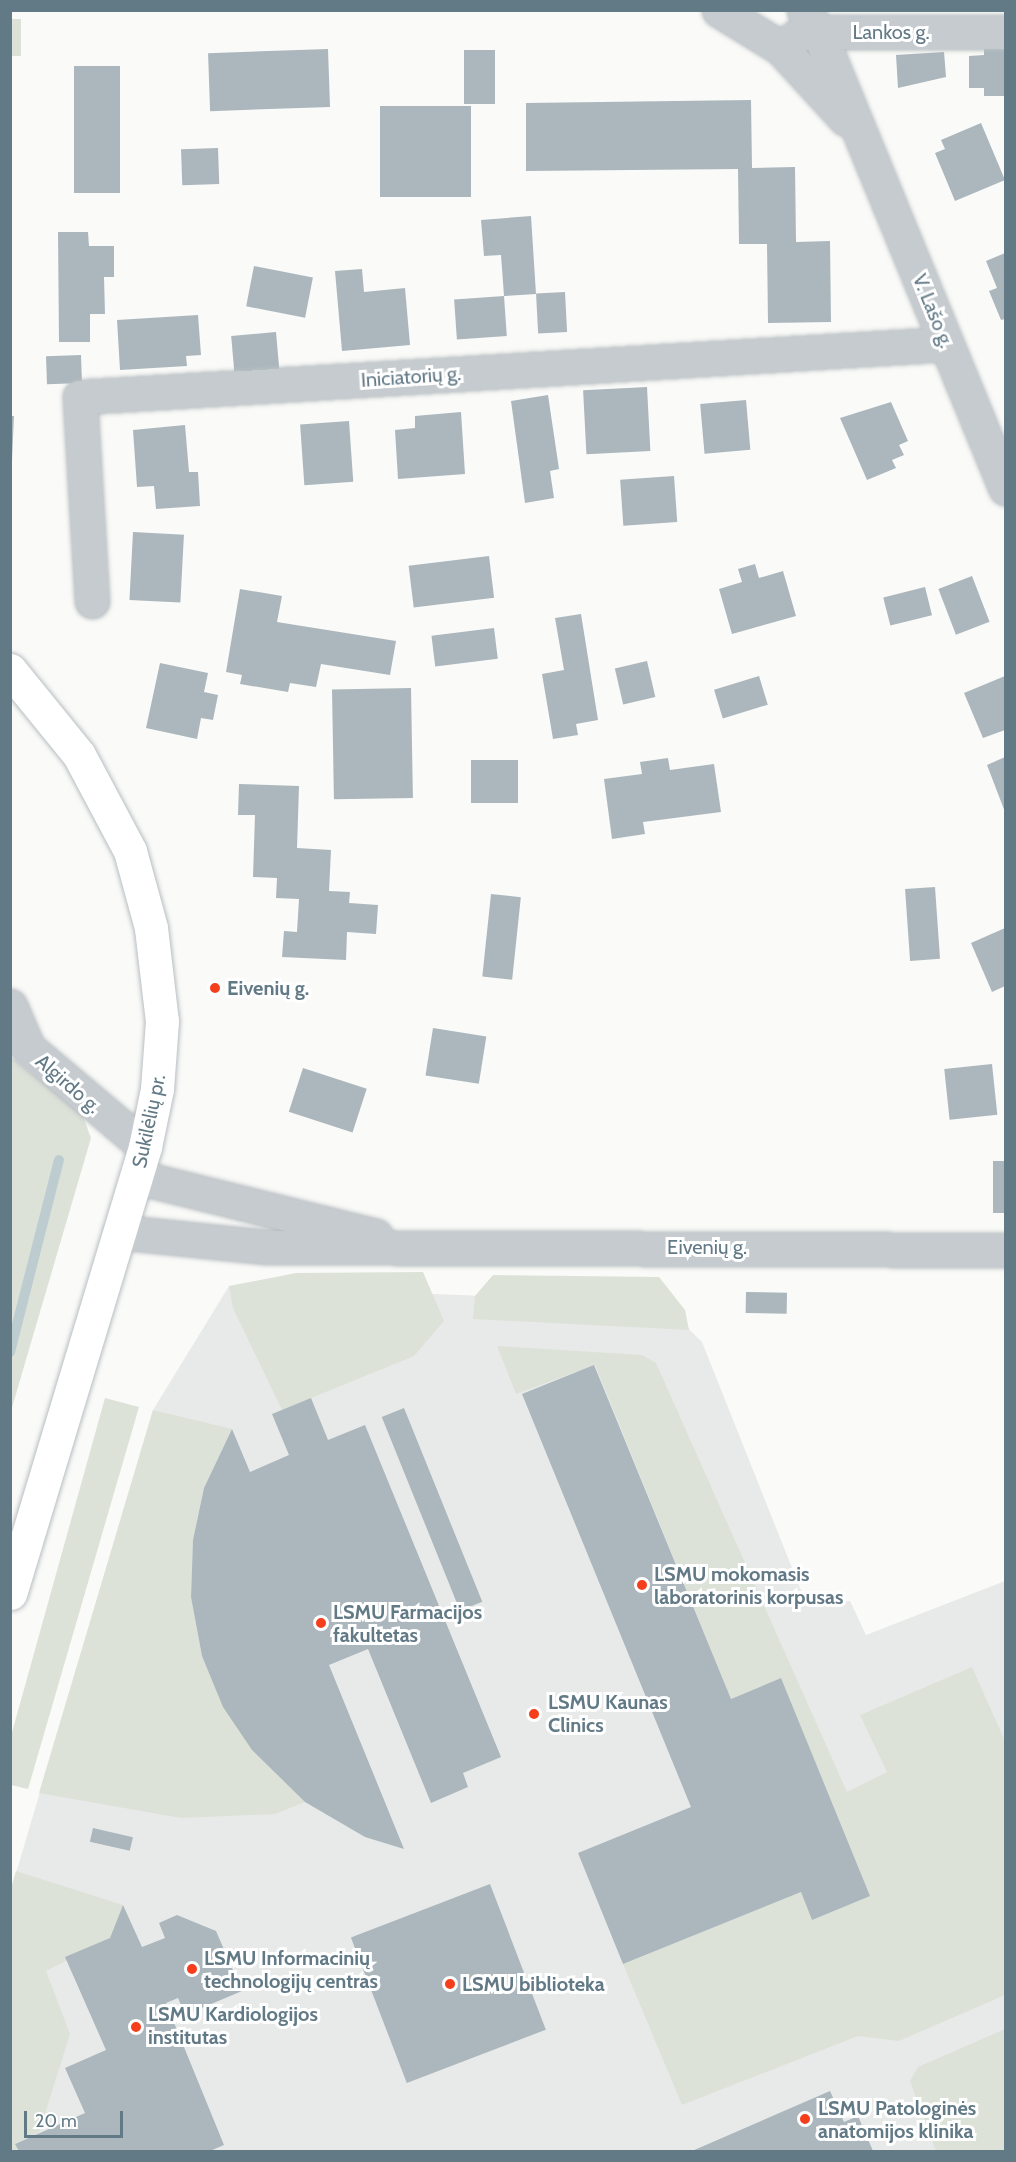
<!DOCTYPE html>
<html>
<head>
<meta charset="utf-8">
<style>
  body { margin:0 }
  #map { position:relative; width:1016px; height:2162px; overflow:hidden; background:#fafaf8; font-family:Cabin,sans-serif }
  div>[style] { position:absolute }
  .built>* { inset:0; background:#e8eae9 }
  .green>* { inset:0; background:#dce2d8; transform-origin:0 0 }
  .stream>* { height:10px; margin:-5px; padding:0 5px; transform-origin:5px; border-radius:5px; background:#bdcccf }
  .building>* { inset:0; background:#abb7bd; transform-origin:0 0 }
  .roads { filter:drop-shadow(0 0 2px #b8bec2) drop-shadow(0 0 2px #b8bec2) }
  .minor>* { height:33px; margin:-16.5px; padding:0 16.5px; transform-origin:16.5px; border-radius:16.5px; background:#c5cbce }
  .major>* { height:33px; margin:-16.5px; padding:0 16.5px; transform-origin:16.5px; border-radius:16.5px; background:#fff }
  .dots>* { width:16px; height:16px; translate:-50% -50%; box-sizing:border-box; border:3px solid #fff; border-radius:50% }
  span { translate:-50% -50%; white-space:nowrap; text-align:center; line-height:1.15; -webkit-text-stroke:6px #fff; paint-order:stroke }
  .street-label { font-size:20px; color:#627986 }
  .poi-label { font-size:20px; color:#627986; font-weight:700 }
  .left { translate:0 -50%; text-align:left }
  .frame { position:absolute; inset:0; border:12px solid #627986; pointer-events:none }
  .scale { position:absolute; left:24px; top:2111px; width:99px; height:27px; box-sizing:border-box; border:3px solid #627986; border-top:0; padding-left:8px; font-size:18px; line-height:21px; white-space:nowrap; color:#627986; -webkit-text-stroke:4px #fff; paint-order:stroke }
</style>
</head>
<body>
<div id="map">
  <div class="built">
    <div style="clip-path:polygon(229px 1286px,662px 1303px,702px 1342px,806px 1603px,850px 1601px,866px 1635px,1005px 1581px,1005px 2151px,11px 2152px,11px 1890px,153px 1410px)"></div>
  </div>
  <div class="green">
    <div style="left:11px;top:19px;width:10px;height:37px"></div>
    <div style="clip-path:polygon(11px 1057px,82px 1114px,91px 1138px,11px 1411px)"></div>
    <div style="clip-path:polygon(423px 1272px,444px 1321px,414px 1356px,282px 1410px,233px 1308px,229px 1286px,296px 1273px)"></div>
    <div style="clip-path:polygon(493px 1275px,659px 1277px,685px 1310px,689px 1330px,473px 1319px,475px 1296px)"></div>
    <div style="clip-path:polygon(497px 1346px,642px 1355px,656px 1363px,847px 1792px,887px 1772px,860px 1715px,972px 1667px,1005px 1741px,1005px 1995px,899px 2041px,858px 2036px,682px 2105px,623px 1964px,801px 1892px,812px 1920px,781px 1678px,731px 1699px,595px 1365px,516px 1394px)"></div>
    <div style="clip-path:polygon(105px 1398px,139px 1407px,28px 1789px,11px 1785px,11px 1736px)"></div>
    <div style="clip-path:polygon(153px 1410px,232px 1429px,204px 1488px,193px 1540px,191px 1597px,202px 1656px,252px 1750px,305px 1802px,275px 1814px,181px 1818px,39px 1793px)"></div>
    <div style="clip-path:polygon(16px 1871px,123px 1905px,110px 1938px,46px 1971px,70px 2034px,39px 2133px,16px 2143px,19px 2151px,11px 2152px,10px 1892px)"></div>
    <div style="clip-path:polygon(1005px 2029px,1005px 2151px,936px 2151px,910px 2081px,918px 2067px)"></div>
  </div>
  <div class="stream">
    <div style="left:10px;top:1352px;width:198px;rotate:-75.7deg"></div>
  </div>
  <div class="building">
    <div style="clip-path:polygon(984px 47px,1005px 47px,1005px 96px,984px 96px,984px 88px,969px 88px,969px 56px,984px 55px)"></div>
    <div style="left:328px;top:49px;width:58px;height:120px;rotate:88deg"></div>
    <div style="left:464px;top:50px;width:31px;height:54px"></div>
    <div style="clip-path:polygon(944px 52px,946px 77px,898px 88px,896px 55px)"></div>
    <div style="left:74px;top:66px;width:46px;height:127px"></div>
    <div style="clip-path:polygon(751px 100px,752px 168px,795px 167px,796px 242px,830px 241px,831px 322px,768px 323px,767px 244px,739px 244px,738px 169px,526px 171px,526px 103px)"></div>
    <div style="left:471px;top:106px;width:91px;height:91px;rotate:90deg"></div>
    <div style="clip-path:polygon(981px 123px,1005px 180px,955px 201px,935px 153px,945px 149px,941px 140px)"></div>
    <div style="left:218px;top:148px;width:36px;height:37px;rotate:88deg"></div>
    <div style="clip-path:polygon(531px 216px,536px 294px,504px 296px,501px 255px,484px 256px,481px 220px)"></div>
    <div style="clip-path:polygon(58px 232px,88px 232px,89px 246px,114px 246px,114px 277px,104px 277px,105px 314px,90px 314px,90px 342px,59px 342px)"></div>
    <div style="clip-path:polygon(1005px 253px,1005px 319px,1001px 320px,989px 291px,997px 288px,986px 261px)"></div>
    <div style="left:254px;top:266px;width:60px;height:41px;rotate:11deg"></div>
    <div style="clip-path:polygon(362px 269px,364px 292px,405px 288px,410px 345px,342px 351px,335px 271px)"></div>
    <div style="left:565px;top:292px;width:40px;height:29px;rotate:87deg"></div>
    <div style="left:504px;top:296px;width:40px;height:50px;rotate:86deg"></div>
    <div style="clip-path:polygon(198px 315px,201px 355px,186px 356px,187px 366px,120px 370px,117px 320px)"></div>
    <div style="left:276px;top:332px;width:37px;height:45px;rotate:85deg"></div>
    <div style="left:81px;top:355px;width:28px;height:35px;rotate:88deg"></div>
    <div style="left:647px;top:387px;width:64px;height:64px;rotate:87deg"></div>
    <div style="clip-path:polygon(548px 395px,559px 469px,550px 471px,554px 498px,525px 503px,511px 401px)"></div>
    <div style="left:746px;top:400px;width:50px;height:46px;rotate:85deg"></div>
    <div style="clip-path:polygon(891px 402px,908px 441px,899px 445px,904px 455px,892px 460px,896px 468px,867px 480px,840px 418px)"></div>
    <div style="clip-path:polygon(461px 412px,465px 474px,398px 479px,395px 430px,415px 428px,415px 416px)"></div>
    <div style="clip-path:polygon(10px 416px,14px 416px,12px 461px,10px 461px)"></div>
    <div style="left:349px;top:421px;width:61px;height:49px;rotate:86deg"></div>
    <div style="clip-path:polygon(185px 425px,189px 472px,198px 472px,200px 506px,156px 509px,154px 486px,137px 487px,133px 430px)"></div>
    <div style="left:674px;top:476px;width:46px;height:54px;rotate:86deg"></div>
    <div style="left:133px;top:532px;width:51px;height:68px;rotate:3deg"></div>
    <div style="left:489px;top:556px;width:42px;height:81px;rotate:83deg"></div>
    <div style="clip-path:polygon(755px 564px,759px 578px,783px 571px,796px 616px,732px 634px,719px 589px,742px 582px,738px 569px)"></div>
    <div style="left:972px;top:576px;width:49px;height:36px;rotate:69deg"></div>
    <div style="left:925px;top:587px;width:29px;height:43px;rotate:76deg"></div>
    <div style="clip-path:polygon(240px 589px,282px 596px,277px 622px,396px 641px,390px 675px,321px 664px,316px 687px,290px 683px,288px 692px,240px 684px,242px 675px,226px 672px)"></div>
    <div style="clip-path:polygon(581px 614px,598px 720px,576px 724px,578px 735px,553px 739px,542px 674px,564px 670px,555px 618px)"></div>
    <div style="left:494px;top:628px;width:31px;height:63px;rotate:83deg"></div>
    <div style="left:647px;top:661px;width:37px;height:33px;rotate:77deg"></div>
    <div style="clip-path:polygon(160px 663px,208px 673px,204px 692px,218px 695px,213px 720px,201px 718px,197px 739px,146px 728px)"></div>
    <div style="left:759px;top:676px;width:30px;height:47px;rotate:73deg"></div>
    <div style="clip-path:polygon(1005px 676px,1005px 730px,983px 738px,964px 693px)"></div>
    <div style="left:411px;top:688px;width:110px;height:79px;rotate:89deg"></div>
    <div style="clip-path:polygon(1005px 757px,1005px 812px,987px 765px)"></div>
    <div style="clip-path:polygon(668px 758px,670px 770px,714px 764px,721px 812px,643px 822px,645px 834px,612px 839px,604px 779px,642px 774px,640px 762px)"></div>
    <div style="left:471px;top:760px;width:47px;height:43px"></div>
    <div style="clip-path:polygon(239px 784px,299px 786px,297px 848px,331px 850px,329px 891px,350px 892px,349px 903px,378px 905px,376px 934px,347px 932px,346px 960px,282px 957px,284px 931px,297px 932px,299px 899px,276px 898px,277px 878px,253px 877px,255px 815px,238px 815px)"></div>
    <div style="left:935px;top:887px;width:72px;height:30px;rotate:86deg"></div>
    <div style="left:491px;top:894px;width:30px;height:83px;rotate:6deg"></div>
    <div style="clip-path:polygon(1005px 928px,1005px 986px,992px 992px,971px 943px)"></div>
    <div style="left:433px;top:1028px;width:54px;height:48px;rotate:9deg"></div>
    <div style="left:992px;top:1064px;width:51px;height:48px;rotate:84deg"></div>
    <div style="left:303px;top:1068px;width:67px;height:46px;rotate:18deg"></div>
    <div style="left:993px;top:1161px;width:12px;height:52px"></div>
    <div style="left:746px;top:1292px;width:41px;height:21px;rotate:1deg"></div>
    <div style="clip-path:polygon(594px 1365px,731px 1699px,781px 1678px,870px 1896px,812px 1920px,801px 1892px,623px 1964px,578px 1853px,691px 1807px,522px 1394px)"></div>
    <div style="clip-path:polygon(311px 1398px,328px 1440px,365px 1425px,501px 1757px,463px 1773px,468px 1787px,431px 1803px,368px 1649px,329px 1665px,404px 1849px,365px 1837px,305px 1802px,252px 1750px,223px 1707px,202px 1656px,191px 1597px,193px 1540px,204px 1488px,232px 1429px,250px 1472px,289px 1455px,272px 1414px)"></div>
    <div style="left:404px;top:1408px;width:209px;height:24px;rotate:68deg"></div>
    <div style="left:93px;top:1828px;width:41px;height:14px;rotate:13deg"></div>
    <div style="left:490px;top:1884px;width:156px;height:149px;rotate:69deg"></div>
    <div style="clip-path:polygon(123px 1905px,142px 1947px,165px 1938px,159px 1923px,177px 1915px,216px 1931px,242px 1991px,185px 2015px,178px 1998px,166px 2003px,224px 2145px,210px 2151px,19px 2151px,15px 2144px,85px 2113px,65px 2068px,106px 2050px,65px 1957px,110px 1938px)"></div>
    <div style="clip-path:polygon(830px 2091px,844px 2122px,858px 2116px,873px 2151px,692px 2151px)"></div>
  </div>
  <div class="roads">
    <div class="minor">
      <div style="left:719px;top:10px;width:73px;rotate:31.5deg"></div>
      <div style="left:781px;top:48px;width:96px;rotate:47.5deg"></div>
      <div style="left:804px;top:10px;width:27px;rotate:57deg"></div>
      <div style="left:819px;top:33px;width:492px;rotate:67.7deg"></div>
      <div style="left:781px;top:48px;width:27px;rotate:-36deg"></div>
      <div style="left:803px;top:32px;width:203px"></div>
      <div style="left:92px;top:601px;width:204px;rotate:-93.4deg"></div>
      <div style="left:80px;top:397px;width:868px;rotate:-3.5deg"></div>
      <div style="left:10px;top:1006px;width:46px;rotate:66.8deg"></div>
      <div style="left:28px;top:1048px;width:153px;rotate:40.2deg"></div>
      <div style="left:137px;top:1177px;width:246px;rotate:13.9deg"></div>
      <div style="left:119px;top:1232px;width:149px;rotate:5.8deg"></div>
      <div style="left:267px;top:1247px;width:739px;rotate:0.23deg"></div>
    </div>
    <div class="major">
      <div style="left:10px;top:670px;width:109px;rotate:50.9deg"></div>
      <div style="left:79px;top:755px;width:109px;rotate:62deg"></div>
      <div style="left:130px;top:851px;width:80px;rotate:74.7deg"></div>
      <div style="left:151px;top:928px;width:94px;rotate:83.3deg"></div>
      <div style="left:162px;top:1021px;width:68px;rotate:94.2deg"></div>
      <div style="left:157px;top:1089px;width:59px;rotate:101.7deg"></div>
      <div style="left:145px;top:1147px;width:466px;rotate:106.8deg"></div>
    </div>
  </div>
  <div class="dots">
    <div style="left:215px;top:988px;background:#f53e1c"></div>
    <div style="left:642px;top:1585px;background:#f53e1c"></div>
    <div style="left:321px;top:1623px;background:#f53e1c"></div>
    <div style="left:534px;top:1714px;background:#f53e1c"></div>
    <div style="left:192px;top:1969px;background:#f53e1c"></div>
    <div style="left:450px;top:1984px;background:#f53e1c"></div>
    <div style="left:136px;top:2027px;background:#f53e1c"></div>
    <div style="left:805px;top:2119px;background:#f53e1c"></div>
  </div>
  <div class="street-label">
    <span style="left:891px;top:32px">Lankos g.</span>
    <span style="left:933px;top:311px;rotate:68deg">V. Lašo g.</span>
    <span style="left:411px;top:377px;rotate:-4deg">Iniciatorių g.</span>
    <span style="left:68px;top:1084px;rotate:41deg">Algirdo g.</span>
    <span style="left:149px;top:1121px;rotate:-78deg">Sukilėlių pr.</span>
    <span style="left:707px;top:1247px">Eivenių g.</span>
  </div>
  <div class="poi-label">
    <span class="left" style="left:227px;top:988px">Eivenių g.</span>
    <span class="left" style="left:654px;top:1586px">LSMU mokomasis<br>laboratorinis korpusas</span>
    <span class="left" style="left:333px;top:1624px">LSMU Farmacijos<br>fakultetas</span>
    <span class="left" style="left:548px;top:1714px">LSMU Kaunas<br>Clinics</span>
    <span class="left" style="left:204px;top:1970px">LSMU Informacinių<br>technologijų centras</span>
    <span class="left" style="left:462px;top:1984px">LSMU biblioteka</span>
    <span class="left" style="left:148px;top:2026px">LSMU Kardiologijos<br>institutas</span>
    <span class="left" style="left:818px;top:2120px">LSMU Patologinės<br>anatomijos klinika</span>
  </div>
  <div class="frame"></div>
  <div class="scale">20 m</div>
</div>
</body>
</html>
